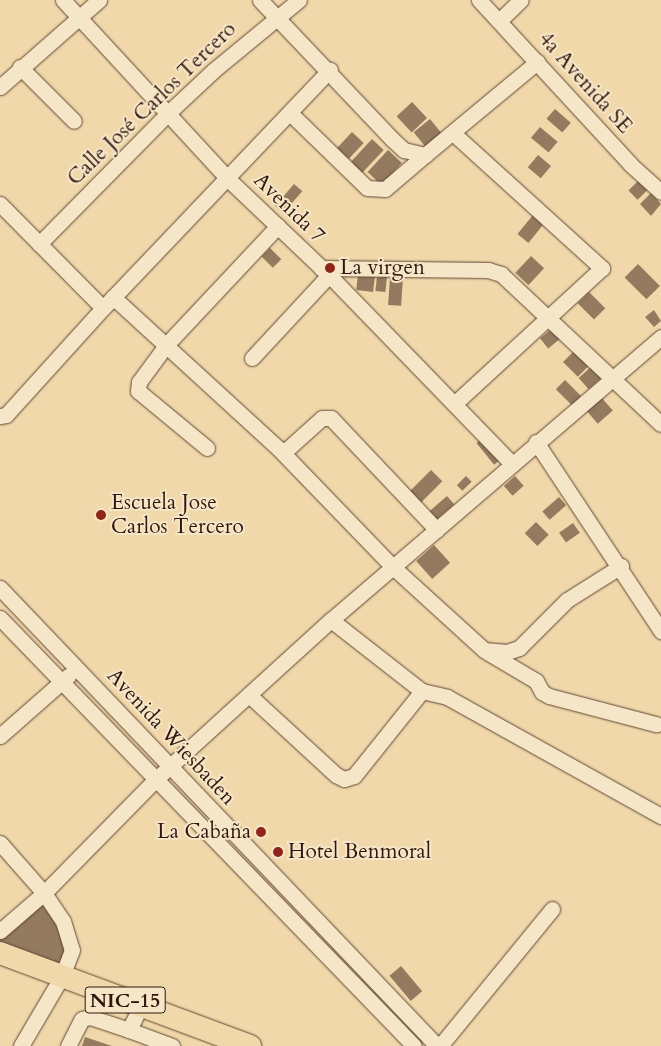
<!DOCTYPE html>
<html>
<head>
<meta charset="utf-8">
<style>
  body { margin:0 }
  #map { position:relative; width:661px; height:1046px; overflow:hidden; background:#f1d8ab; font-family:Cardo,serif }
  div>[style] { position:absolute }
  .building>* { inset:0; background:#947b5f; transform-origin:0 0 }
  .roads { filter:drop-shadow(0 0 1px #604734) drop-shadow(0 0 1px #604734) }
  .minor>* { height:15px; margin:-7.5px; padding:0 7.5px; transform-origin:7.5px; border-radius:7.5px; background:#f6e6c8 }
  .highway>* { height:22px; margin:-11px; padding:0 11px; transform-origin:11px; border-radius:11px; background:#f1d8ab }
  .dots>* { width:14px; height:14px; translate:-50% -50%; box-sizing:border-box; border:2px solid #f6e6c8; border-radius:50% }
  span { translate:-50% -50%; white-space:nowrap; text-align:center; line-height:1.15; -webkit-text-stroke:4px #f6e6c8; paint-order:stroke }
  .shield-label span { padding:1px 4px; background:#f6e6c8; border:1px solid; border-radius:4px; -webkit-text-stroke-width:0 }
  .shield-label { font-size:20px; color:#30170d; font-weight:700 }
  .street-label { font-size:21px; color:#30170d }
  .poi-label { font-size:21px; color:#30170d }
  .left { translate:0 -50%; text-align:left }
  .right { translate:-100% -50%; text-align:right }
</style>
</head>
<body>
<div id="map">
  <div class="building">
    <div style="left:412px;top:102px;width:22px;height:21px;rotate:47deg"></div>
    <div style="left:555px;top:109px;width:21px;height:13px;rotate:41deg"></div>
    <div style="left:430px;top:119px;width:19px;height:21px;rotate:51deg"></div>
    <div style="left:540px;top:127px;width:23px;height:14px;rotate:40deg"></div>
    <div style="left:352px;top:132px;width:16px;height:22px;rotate:43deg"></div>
    <div style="left:372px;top:139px;width:16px;height:33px;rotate:43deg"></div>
    <div style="left:388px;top:150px;width:19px;height:30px;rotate:43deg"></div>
    <div style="left:538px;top:155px;width:17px;height:16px;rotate:40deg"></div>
    <div style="left:639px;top:180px;width:13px;height:15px;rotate:45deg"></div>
    <div style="left:294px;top:184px;width:11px;height:29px;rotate:41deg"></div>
    <div style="clip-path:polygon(651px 193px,661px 204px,651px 216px,640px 204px)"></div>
    <div style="left:537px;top:210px;width:14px;height:31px;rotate:39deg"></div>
    <div style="left:270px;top:248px;width:16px;height:12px;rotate:45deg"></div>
    <div style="left:531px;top:256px;width:18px;height:23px;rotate:43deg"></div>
    <div style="left:638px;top:264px;width:31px;height:19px;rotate:45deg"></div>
    <div style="left:358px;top:275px;width:17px;height:15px;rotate:7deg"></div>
    <div style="left:377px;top:276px;width:10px;height:15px;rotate:6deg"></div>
    <div style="left:390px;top:278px;width:13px;height:27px;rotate:4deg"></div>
    <div style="left:589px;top:292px;width:23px;height:16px;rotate:45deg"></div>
    <div style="clip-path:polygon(654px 310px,661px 321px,654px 327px,645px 317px)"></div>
    <div style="left:554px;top:327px;width:13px;height:18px;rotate:51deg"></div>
    <div style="left:575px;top:350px;width:21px;height:17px;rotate:45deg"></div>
    <div style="left:592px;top:366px;width:15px;height:18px;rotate:48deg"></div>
    <div style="left:565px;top:380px;width:23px;height:13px;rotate:45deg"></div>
    <div style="left:601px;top:397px;width:18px;height:20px;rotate:49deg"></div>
    <div style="left:485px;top:436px;width:28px;height:11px;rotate:51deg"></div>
    <div style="left:431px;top:470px;width:16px;height:30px;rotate:45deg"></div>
    <div style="left:466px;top:476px;width:8px;height:13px;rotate:45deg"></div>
    <div style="left:515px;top:476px;width:13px;height:15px;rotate:48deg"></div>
    <div style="left:447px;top:496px;width:11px;height:24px;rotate:49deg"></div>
    <div style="left:559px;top:497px;width:11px;height:22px;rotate:49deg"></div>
    <div style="left:536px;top:522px;width:18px;height:16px;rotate:45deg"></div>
    <div style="left:573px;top:523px;width:12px;height:17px;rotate:55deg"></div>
    <div style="left:434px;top:545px;width:24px;height:24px;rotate:48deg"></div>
    <div style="clip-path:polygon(44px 902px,59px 920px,68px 948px,60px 970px,0 947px,0 935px)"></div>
    <div style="left:401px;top:966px;width:33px;height:15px;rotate:50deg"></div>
    <div style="clip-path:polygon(85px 1037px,112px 1046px,82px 1046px)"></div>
  </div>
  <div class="roads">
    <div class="minor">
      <div style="left:63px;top:0;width:242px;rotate:47.3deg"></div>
      <div style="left:227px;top:178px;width:141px;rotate:43.6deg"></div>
      <div style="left:329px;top:275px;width:263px;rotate:45.9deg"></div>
      <div style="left:260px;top:0;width:192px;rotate:46.5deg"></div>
      <div style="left:392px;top:139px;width:16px;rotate:43deg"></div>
      <div style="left:404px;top:150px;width:22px;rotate:13deg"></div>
      <div style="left:425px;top:155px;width:146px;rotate:-39.7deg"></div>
      <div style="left:479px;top:0;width:224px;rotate:47.3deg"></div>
      <div style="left:631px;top:165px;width:40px;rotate:42deg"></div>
      <div style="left:499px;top:21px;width:30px;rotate:-44deg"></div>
      <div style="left:20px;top:67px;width:76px;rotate:45deg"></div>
      <div style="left:0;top:87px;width:132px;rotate:-41.3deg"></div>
      <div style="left:290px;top:113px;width:107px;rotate:44.2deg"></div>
      <div style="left:367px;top:188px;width:18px;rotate:3deg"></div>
      <div style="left:385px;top:189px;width:52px;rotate:-40.4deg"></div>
      <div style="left:454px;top:134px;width:200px;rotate:42.2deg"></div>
      <div style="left:602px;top:268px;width:200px;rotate:137.4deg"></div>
      <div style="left:0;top:204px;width:146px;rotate:45.3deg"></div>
      <div style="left:39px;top:244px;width:182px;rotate:-45.4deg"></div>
      <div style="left:167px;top:114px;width:64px;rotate:-43.1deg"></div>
      <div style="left:214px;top:70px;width:110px;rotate:-39.5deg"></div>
      <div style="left:321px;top:268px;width:167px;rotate:0.7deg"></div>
      <div style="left:488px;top:270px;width:14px;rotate:17deg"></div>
      <div style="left:501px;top:274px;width:219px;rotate:43.2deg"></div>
      <div style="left:113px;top:297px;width:224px;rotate:42.5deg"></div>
      <div style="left:278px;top:448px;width:167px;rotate:46deg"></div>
      <div style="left:394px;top:568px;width:122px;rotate:42.3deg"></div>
      <div style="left:484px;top:650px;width:23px;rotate:5deg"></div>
      <div style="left:507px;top:652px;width:13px;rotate:-18deg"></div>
      <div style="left:519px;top:648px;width:68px;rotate:-45deg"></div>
      <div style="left:567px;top:600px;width:64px;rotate:-32.2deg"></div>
      <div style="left:252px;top:358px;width:113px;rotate:-47.1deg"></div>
      <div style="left:0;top:416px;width:6px;rotate:-9deg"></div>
      <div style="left:6px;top:415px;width:144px;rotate:-47.8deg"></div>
      <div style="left:103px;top:308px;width:329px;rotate:-46.4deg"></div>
      <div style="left:536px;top:442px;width:227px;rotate:56.5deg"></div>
      <div style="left:207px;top:448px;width:89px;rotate:-140.4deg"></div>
      <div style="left:138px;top:391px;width:9px;rotate:-84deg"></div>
      <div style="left:139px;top:382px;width:47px;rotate:-53.6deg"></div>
      <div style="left:167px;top:344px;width:162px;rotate:-46.8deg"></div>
      <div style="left:283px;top:453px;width:52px;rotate:-41.9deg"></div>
      <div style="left:322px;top:418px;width:9px"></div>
      <div style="left:331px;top:418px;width:154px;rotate:46.6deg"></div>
      <div style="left:0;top:588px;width:633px;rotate:46.34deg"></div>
      <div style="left:0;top:618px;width:595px;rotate:45.95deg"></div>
      <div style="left:331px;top:620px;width:115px;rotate:38deg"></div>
      <div style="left:422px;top:691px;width:26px;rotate:13deg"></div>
      <div style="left:447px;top:697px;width:245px;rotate:29.1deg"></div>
      <div style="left:487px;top:652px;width:57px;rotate:30.6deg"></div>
      <div style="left:536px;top:681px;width:13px;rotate:61deg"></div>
      <div style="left:542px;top:692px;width:8px;rotate:30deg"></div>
      <div style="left:549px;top:696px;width:111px;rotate:14.7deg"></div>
      <div style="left:249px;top:695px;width:118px;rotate:42.6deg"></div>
      <div style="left:336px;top:775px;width:9px;rotate:27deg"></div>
      <div style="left:344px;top:779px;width:10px;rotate:-17deg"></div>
      <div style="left:354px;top:776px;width:109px;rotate:-51.3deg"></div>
      <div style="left:0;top:736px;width:91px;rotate:-41.4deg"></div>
      <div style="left:0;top:843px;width:67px;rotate:48.7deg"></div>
      <div style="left:44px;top:893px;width:34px;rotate:56deg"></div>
      <div style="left:63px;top:921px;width:30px;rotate:73deg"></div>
      <div style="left:72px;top:950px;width:28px;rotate:111deg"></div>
      <div style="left:62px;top:976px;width:81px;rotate:120.4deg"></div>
      <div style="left:0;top:931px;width:58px;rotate:-40.8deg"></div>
      <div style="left:44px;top:893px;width:160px;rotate:-45.5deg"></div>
      <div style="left:156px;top:779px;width:236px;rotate:-42.3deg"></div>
      <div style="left:331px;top:620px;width:435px;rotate:-40.6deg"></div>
      <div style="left:129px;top:1030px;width:46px;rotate:20.4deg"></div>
      <div style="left:68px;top:1046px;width:30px;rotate:-63deg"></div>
      <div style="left:82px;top:1019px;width:8px;rotate:-14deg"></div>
      <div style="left:90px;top:1017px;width:41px;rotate:18.4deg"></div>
      <div style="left:129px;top:1030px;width:28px;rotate:-64deg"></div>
      <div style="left:440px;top:1046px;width:177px;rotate:-50.7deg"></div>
    </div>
    <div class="highway">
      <div style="left:0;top:953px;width:267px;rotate:20.4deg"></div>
    </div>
  </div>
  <div class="dots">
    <div style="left:330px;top:268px;background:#8f2418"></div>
    <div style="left:101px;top:515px;background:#8f2418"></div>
    <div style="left:261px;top:832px;background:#8f2418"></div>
    <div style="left:278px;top:852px;background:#8f2418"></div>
  </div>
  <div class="shield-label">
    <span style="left:125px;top:1000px">NIC-15</span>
  </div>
  <div class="street-label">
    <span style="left:585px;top:83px;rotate:48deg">4a Avenida SE</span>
    <span style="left:152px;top:104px;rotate:-44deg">Calle José Carlos Tercero</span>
    <span style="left:289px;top:208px;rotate:44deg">Avenida 7</span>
    <span style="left:171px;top:737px;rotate:47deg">Avenida Wiesbaden</span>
  </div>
  <div class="poi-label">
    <span class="left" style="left:340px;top:268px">La virgen</span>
    <span class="left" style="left:111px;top:515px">Escuela Jose<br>Carlos Tercero</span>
    <span class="right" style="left:251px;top:832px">La Cabaña</span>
    <span class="left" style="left:288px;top:852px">Hotel Benmoral</span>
  </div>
</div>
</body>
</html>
